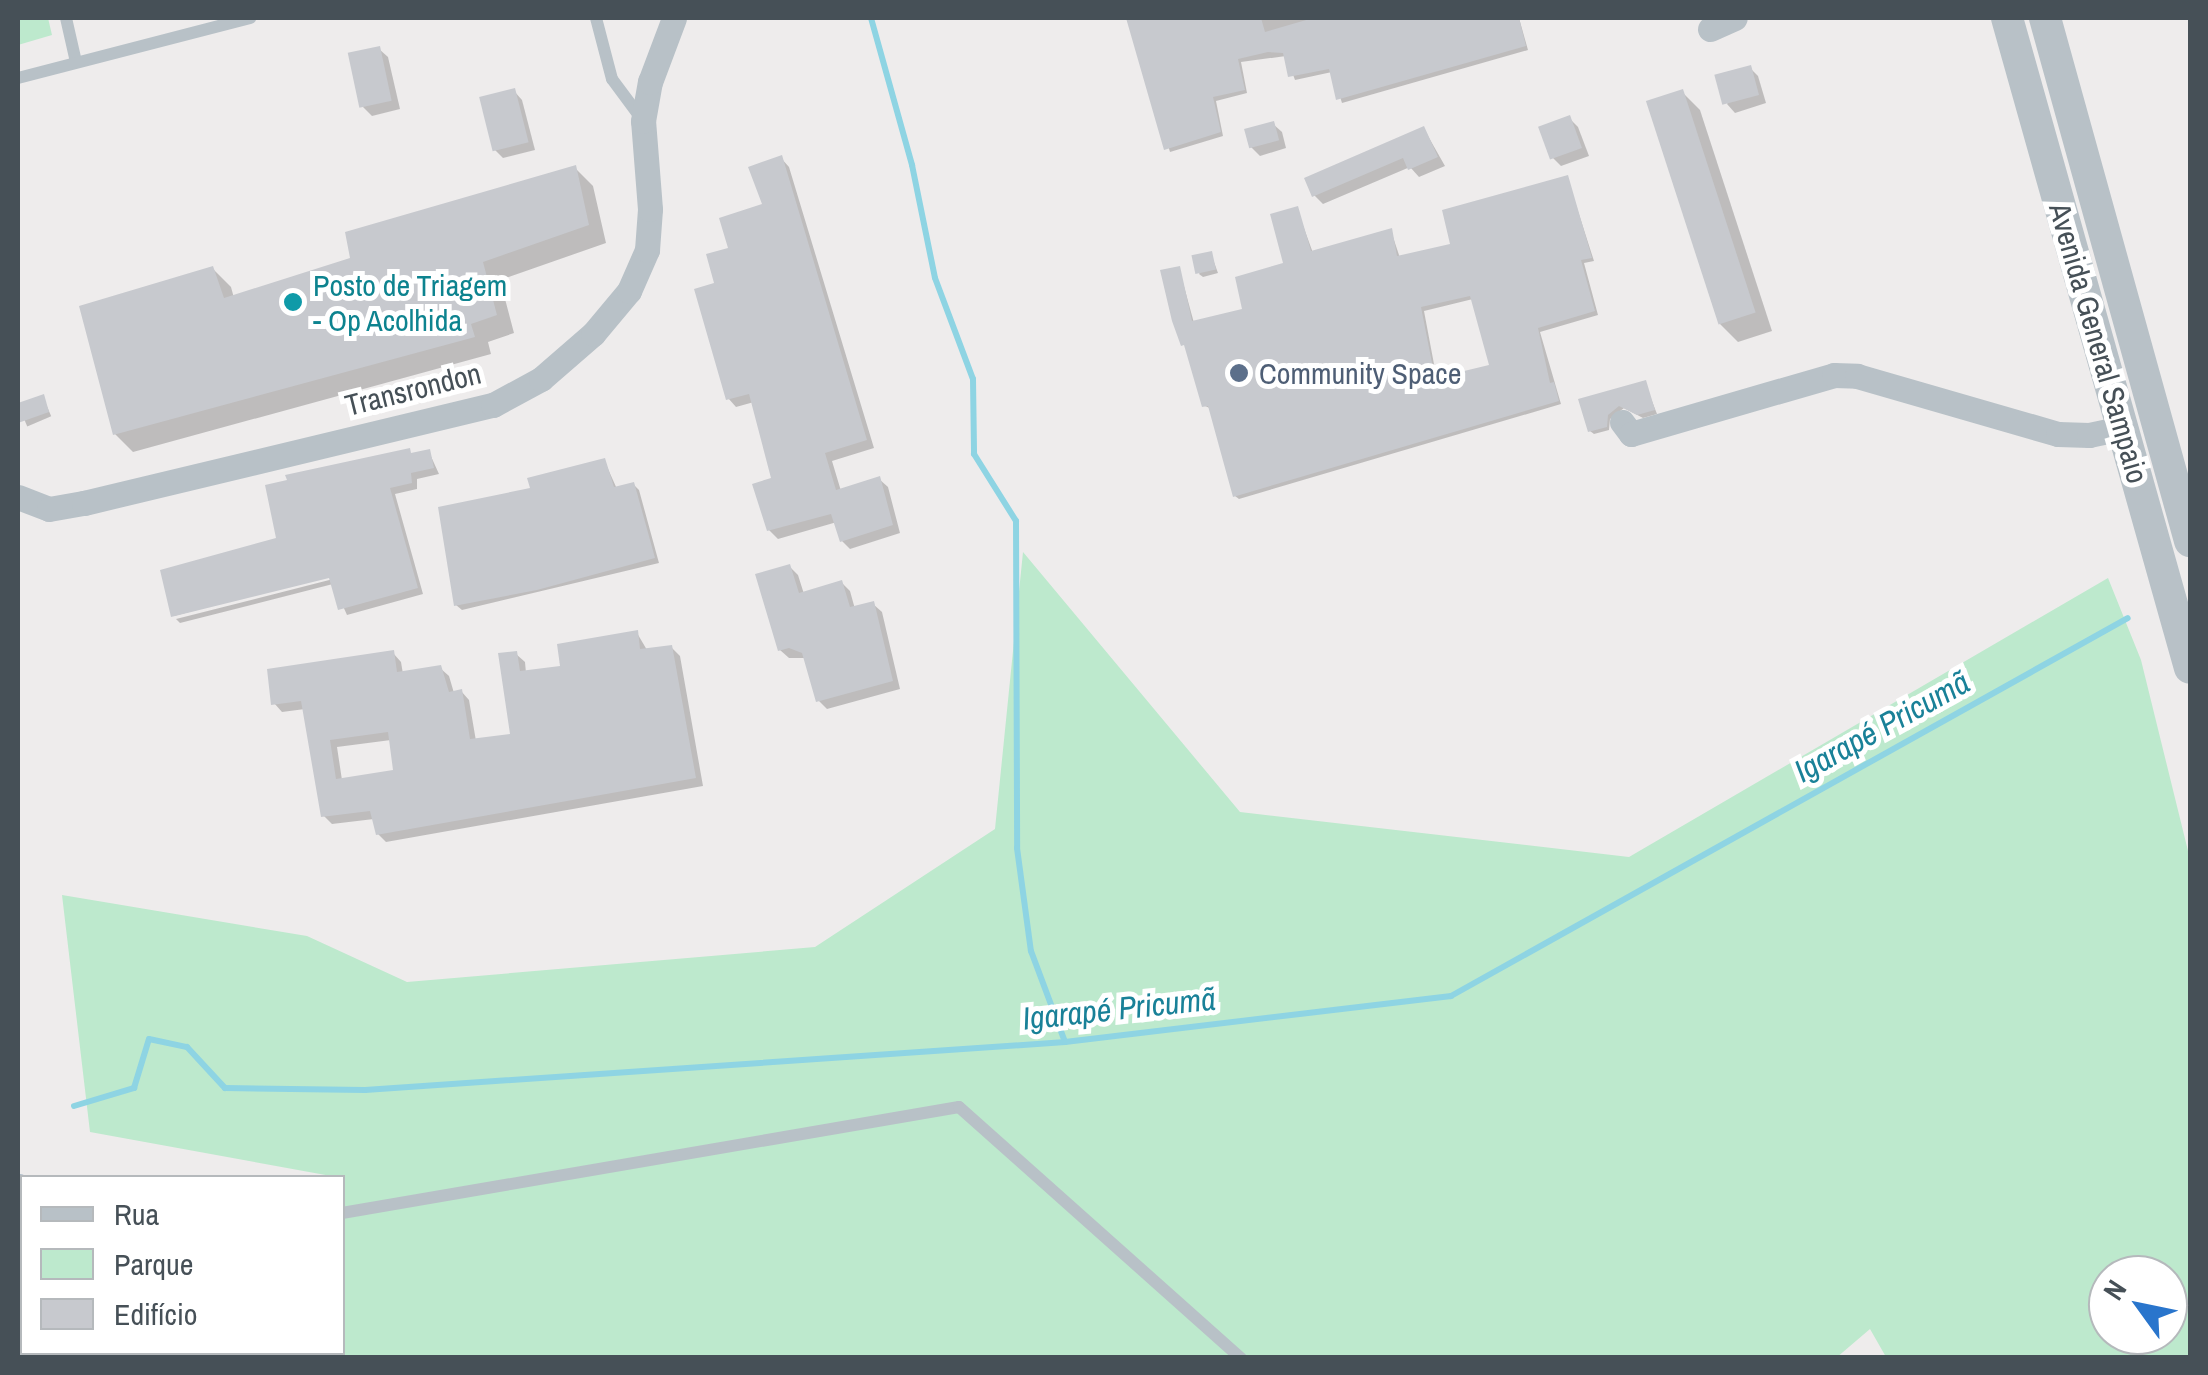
<!DOCTYPE html>
<html>
<head>
<meta charset="utf-8">
<style>
  body { margin:0 }
  #map { position:relative; width:2208px; height:1375px; overflow:hidden; background:#eeecec; font-family:"Archivo Narrow",sans-serif }
  div>[style] { position:absolute }
  .green>* { inset:0; background:#bde9cd }
  .shadow>* { inset:0; background:#0003; transform-origin:0 0 }
  .stream>* { height:6px; margin:-3px; padding:0 3px; transform-origin:3px; border-radius:3px; background:#8ed4e3 }
  .building>* { inset:0; background:#c7c9ce; transform-origin:0 0 }
  .service>* { height:12px; margin:-6px; padding:0 6px; transform-origin:6px; border-radius:6px; background:#b8c1c7 }
  .minor>* { height:25px; margin:-12.5px; padding:0 12.5px; transform-origin:12.5px; border-radius:12.5px; background:#b8c1c7 }
  .tertiary>* { height:32px; margin:-16px; padding:0 16px; transform-origin:16px; border-radius:16px; background:#b8c1c7 }
  .trunk>* { height:42px; margin:-21px; padding:0 21px; transform-origin:21px; border-radius:21px; background:#9aaec0 }
  .dots>* { width:28px; height:28px; translate:-50% -50%; box-sizing:border-box; border:5px solid #fff; border-radius:50% }
  span { translate:-50% -50%; white-space:nowrap; text-align:center; line-height:1.15; -webkit-text-stroke:10px #fff; paint-order:stroke }
  .culture-label { font-size:30px; color:#0d838f }
  .left { translate:0 -50%; text-align:left }
  .street-label { font-size:30px; color:#465057 }
  .service-label { font-size:30px; color:#4e5e75 }
  .water-label { font-size:32px; color:#198198; font-style:italic }
  .frame { position:absolute; inset:0; border:20px solid #465057; pointer-events:none }
  .legend { position:absolute; left:20px; top:1175px; width:325px; height:180px; box-sizing:border-box; background:#fff; border:2px solid #b5b9bc; margin:0; padding:12px 18px; list-style:none; font-size:30px; color:#465057 }
  .legend li { display:flex; align-items:center; gap:20px; height:50px }
  .legend b { width:50px; border:2px solid #b5b9bc }
  .north { position:absolute; left:2088px; top:1255px; width:100px; height:100px; box-sizing:border-box; background:#fff; border:2px solid #b5b9bc; border-radius:50%; rotate:303deg; font-size:28px; font-weight:700; line-height:40px; text-align:center; color:#465057 }
  .north::after { content:''; display:block; margin:auto; width:35px; height:45px; background:#2975cc; clip-path:polygon(50% 0,100% 100%,50% 72%,0 100%) }
</style>
</head>
<body>
<div id="map">
  <div class="green">
    <div style="clip-path:polygon(18px 18px,48px 18px,52px 35px,18px 45px)"></div>
    <div style="clip-path:polygon(evenodd,1023px 552px,1240px 812px,1629px 857px,2108px 578px,2141px 660px,2190px 859px,2190px 1357px,1886px 1357px,1870px 1329px,1836px 1358px,324px 1357px,325px 1353px,342px 1352px,342px 1178px,90px 1132px,62px 895px,307px 936px,407px 982px,815px 947px,995px 829px,1023px 552px,2108px 1275px,2168px 1275px,2168px 1335px,2108px 1335px,2108px 1275px)"></div>
  </div>
  <div class="shadow">
    <div style="clip-path:polygon(1129px 18px,1519px 18px,1528px 50px,1342px 103px,1332px 72px,1295px 80px,1286px 56px,1241px 62px,1247px 93px,1216px 101px,1223px 136px,1170px 152px)"></div>
    <div style="clip-path:polygon(379px 49px,388px 57px,400px 109px,372px 116px,363px 107px)"></div>
    <div style="clip-path:polygon(1750px 68px,1758px 76px,1766px 103px,1735px 113px,1727px 104px)"></div>
    <div style="clip-path:polygon(514px 91px,522px 100px,535px 150px,503px 158px,495px 150px)"></div>
    <div style="clip-path:polygon(1682px 92px,1700px 110px,1772px 331px,1738px 342px,1720px 324px)"></div>
    <div style="clip-path:polygon(1569px 118px,1578px 127px,1589px 156px,1561px 166px,1553px 158px)"></div>
    <div style="clip-path:polygon(1273px 124px,1282px 132px,1286px 148px,1260px 156px,1251px 147px)"></div>
    <div style="clip-path:polygon(1424px 129px,1445px 166px,1419px 177px,1410px 167px,1323px 204px,1314px 195px)"></div>
    <div style="clip-path:polygon(781px 158px,789px 167px,874px 448px,832px 461px,841px 491px,879px 479px,888px 487px,900px 533px,850px 549px,842px 541px,837px 522px,778px 539px,769px 530px,774px 480px,754px 402px,736px 407px,728px 398px,717px 285px,731px 249px,765px 206px)"></div>
    <div style="clip-path:polygon(575px 168px,593px 186px,606px 243px,500px 280px,514px 333px,488px 342px,491px 354px,133px 452px,115px 434px,213px 269px,231px 287px,234px 298px,353px 259px)"></div>
    <div style="clip-path:polygon(evenodd,1567px 177px,1594px 261px,1584px 263px,1598px 315px,1540px 332px,1561px 404px,1239px 499px,1235px 496px,1212px 409px,1205px 406px,1179px 268px,1194px 323px,1245px 311px,1286px 265px,1297px 209px,1313px 253px,1391px 231px,1400px 258px,1453px 246px,1567px 177px,1473px 299px,1492px 367px,1437px 380px,1424px 311px,1473px 299px)"></div>
    <div style="clip-path:polygon(1211px 254px,1218px 273px,1203px 277px,1199px 274px)"></div>
    <div style="clip-path:polygon(1645px 383px,1657px 414px,1643px 418px,1624px 408px,1610px 419px,1609px 430px,1594px 434px,1590px 431px,1582px 401px)"></div>
    <div style="left:43px;top:397px;width:21px;height:26px;rotate:67deg"></div>
    <div style="clip-path:polygon(429px 452px,439px 474px,417px 479px,417px 489px,395px 494px,423px 594px,347px 615px,333px 584px,180px 623px,176px 619px,341px 577px,340px 572px,174px 616px,163px 572px,278px 540px,268px 487px,290px 482px,288px 477px,353px 461px)"></div>
    <div style="clip-path:polygon(604px 460px,617px 489px,634px 485px,639px 490px,659px 563px,462px 610px,456px 605px,533px 490px)"></div>
    <div style="clip-path:polygon(789px 566px,798px 575px,804px 594px,841px 582px,850px 591px,855px 609px,873px 604px,882px 612px,900px 689px,827px 709px,819px 701px,806px 658px,789px 658px,780px 650px)"></div>
    <div style="clip-path:polygon(evenodd,637px 633px,647px 650px,671px 647px,680px 656px,703px 786px,386px 842px,378px 834px,374px 819px,332px 824px,323px 815px,305px 709px,282px 712px,274px 703px,393px 653px,401px 662px,403px 674px,440px 668px,449px 676px,454px 693px,461px 691px,469px 700px,476px 741px,512px 736px,516px 654px,525px 662px,526px 673px,563px 668px,637px 633px,391px 740px,396px 772px,342px 780px,337px 747px,391px 740px)"></div>
  </div>
  <div class="stream">
    <div style="left:871px;top:18px;width:153px;rotate:74.4deg"></div>
    <div style="left:912px;top:165px;width:115px;rotate:78.5deg"></div>
    <div style="left:935px;top:278px;width:108px;rotate:69.4deg"></div>
    <div style="left:973px;top:379px;width:75px;rotate:89.2deg"></div>
    <div style="left:974px;top:454px;width:79px;rotate:57.9deg"></div>
    <div style="left:1016px;top:521px;width:327px;rotate:89.8deg"></div>
    <div style="left:1017px;top:848px;width:104px;rotate:82.3deg"></div>
    <div style="left:1031px;top:951px;width:97px;rotate:69.5deg"></div>
    <div style="left:74px;top:1106px;width:63px;rotate:-16.7deg"></div>
    <div style="left:134px;top:1088px;width:51px;rotate:-73deg"></div>
    <div style="left:149px;top:1039px;width:39px;rotate:12deg"></div>
    <div style="left:187px;top:1047px;width:56px;rotate:47.2deg"></div>
    <div style="left:225px;top:1088px;width:140px;rotate:0.8deg"></div>
    <div style="left:365px;top:1090px;width:702px;rotate:-3.92deg"></div>
    <div style="left:1065px;top:1042px;width:389px;rotate:-6.8deg"></div>
    <div style="left:1451px;top:996px;width:775px;rotate:-29.18deg"></div>
  </div>
  <div class="building">
    <div style="clip-path:polygon(1126px 18px,1261px 18px,1265px 32px,1313px 18px,1519px 18px,1526px 46px,1336px 100px,1329px 69px,1288px 77px,1283px 53px,1268px 52px,1238px 59px,1245px 90px,1213px 97px,1221px 132px,1164px 150px)"></div>
    <div style="left:380px;top:46px;width:56px;height:33px;rotate:78deg"></div>
    <div style="left:1751px;top:65px;width:31px;height:38px;rotate:75deg"></div>
    <div style="left:515px;top:88px;width:56px;height:37px;rotate:76deg"></div>
    <div style="left:1683px;top:89px;width:235px;height:39px;rotate:72deg"></div>
    <div style="left:1570px;top:115px;width:35px;height:34px;rotate:70deg"></div>
    <div style="left:1274px;top:121px;width:20px;height:31px;rotate:75deg"></div>
    <div style="clip-path:polygon(1424px 126px,1438px 157px,1408px 170px,1403px 158px,1312px 197px,1304px 178px)"></div>
    <div style="clip-path:polygon(782px 155px,867px 440px,825px 453px,836px 490px,880px 476px,893px 525px,840px 542px,831px 514px,767px 531px,752px 484px,771px 478px,749px 394px,726px 400px,694px 289px,714px 283px,706px 254px,728px 248px,719px 218px,762px 204px,748px 167px)"></div>
    <div style="clip-path:polygon(576px 165px,589px 225px,483px 262px,497px 315px,471px 324px,475px 337px,113px 435px,79px 306px,213px 266px,224px 298px,350px 258px,345px 232px)"></div>
    <div style="clip-path:polygon(evenodd,1568px 175px,1592px 258px,1581px 260px,1595px 311px,1538px 328px,1550px 383px,1554px 382px,1559px 401px,1233px 497px,1208px 406px,1202px 407px,1184px 345px,1181px 346px,1172px 321px,1160px 270px,1180px 266px,1192px 321px,1242px 309px,1235px 277px,1283px 263px,1270px 214px,1298px 206px,1311px 251px,1392px 228px,1397px 256px,1450px 244px,1442px 210px,1568px 175px,1470px 296px,1489px 365px,1435px 378px,1421px 307px,1470px 296px)"></div>
    <div style="left:1212px;top:251px;width:19px;height:21px;rotate:78deg"></div>
    <div style="clip-path:polygon(1646px 380px,1655px 410px,1637px 415px,1619px 406px,1608px 415px,1607px 427px,1588px 432px,1578px 399px)"></div>
    <div style="clip-path:polygon(44px 394px,49px 412px,18px 423px,18px 403px)"></div>
    <div style="clip-path:polygon(410px 448px,411px 453px,430px 449px,434px 468px,411px 473px,412px 483px,390px 488px,418px 588px,338px 610px,329px 578px,171px 617px,160px 570px,276px 538px,265px 485px,287px 480px,285px 475px)"></div>
    <div style="clip-path:polygon(605px 458px,614px 487px,634px 482px,655px 558px,537px 590px,454px 606px,438px 507px,530px 488px,527px 478px)"></div>
    <div style="clip-path:polygon(790px 564px,799px 593px,842px 580px,850px 607px,874px 601px,893px 681px,816px 702px,802px 653px,789px 648px,778px 651px,755px 574px)"></div>
    <div style="clip-path:polygon(evenodd,638px 630px,640px 649px,672px 645px,696px 778px,376px 835px,370px 811px,321px 817px,301px 701px,271px 705px,267px 669px,394px 650px,397px 672px,441px 665px,449px 692px,462px 689px,470px 739px,510px 734px,498px 653px,517px 651px,520px 671px,560px 666px,557px 644px,638px 630px,388px 732px,393px 770px,336px 779px,330px 740px,388px 732px)"></div>
  </div>
  <div class="service">
    <div style="left:66px;top:18px;width:45px;rotate:77.2deg"></div>
    <div style="left:596px;top:18px;width:63px;rotate:75.3deg"></div>
    <div style="left:612px;top:79px;width:49px;rotate:53.4deg"></div>
    <div style="left:18px;top:78px;width:240px;rotate:-14.5deg"></div>
    <div style="left:342px;top:1213px;width:626px;rotate:-9.75deg"></div>
    <div style="left:959px;top:1107px;width:378px;rotate:41.7deg"></div>
    <div style="left:288px;top:1358px;width:6px;rotate:-72deg"></div>
  </div>
  <div class="minor">
    <div style="left:1710px;top:29px;width:27px;rotate:-24deg"></div>
    <div style="left:1622px;top:422px;width:15px;rotate:53deg"></div>
    <div style="left:1631px;top:434px;width:211px;rotate:-16.2deg"></div>
    <div style="left:1834px;top:375px;width:23px;rotate:2deg"></div>
    <div style="left:1857px;top:376px;width:209px;rotate:16.1deg"></div>
    <div style="left:2058px;top:434px;width:31px;rotate:2deg"></div>
    <div style="left:2089px;top:435px;width:35px;rotate:-12deg"></div>
    <div style="left:18px;top:497px;width:33px;rotate:21deg"></div>
    <div style="left:49px;top:509px;width:36px;rotate:-10deg"></div>
    <div style="left:84px;top:503px;width:421px;rotate:-13.5deg"></div>
    <div style="left:493px;top:405px;width:55px;rotate:-28.4deg"></div>
    <div style="left:541px;top:379px;width:69px;rotate:-40.9deg"></div>
    <div style="left:593px;top:334px;width:56px;rotate:-50.1deg"></div>
    <div style="left:629px;top:291px;width:45px;rotate:-66.3deg"></div>
    <div style="left:647px;top:250px;width:41px;rotate:-85.8deg"></div>
    <div style="left:650px;top:209px;width:88px;rotate:-94.5deg"></div>
    <div style="left:643px;top:121px;width:40px;rotate:-80deg"></div>
    <div style="left:650px;top:82px;width:68px;rotate:-69.4deg"></div>
  </div>
  <div class="tertiary">
    <div style="left:2007px;top:18px;width:675px;rotate:74.28deg"></div>
    <div style="left:2045px;top:18px;width:543px;rotate:74.5deg"></div>
  </div>
  <div class="trunk">
    <div style="left:18px;top:1195px;width:20px;rotate:79deg"></div>
    <div style="left:18px;top:1351px;width:7px;rotate:82deg"></div>
    <div style="left:57px;top:1352px;width:6px;rotate:81deg"></div>
  </div>
  <div class="dots">
    <div style="left:293px;top:302px;background:#0f9aa8"></div>
    <div style="left:1239px;top:373px;background:#5c6f8a"></div>
  </div>
  <div class="culture-label">
    <span class="left" style="left:313px;top:302px">Posto de Triagem<br>- Op Acolhida</span>
  </div>
  <div class="street-label">
    <span style="left:2099px;top:343px;rotate:74deg">Avenida General Sampaio</span>
    <span style="left:413px;top:389px;rotate:-14deg">Transrondon</span>
  </div>
  <div class="service-label">
    <span class="left" style="left:1259px;top:373px">Community Space</span>
  </div>
  <div class="water-label">
    <span style="left:1882px;top:727px;rotate:-29deg">Igarapé Pricumã</span>
    <span style="left:1119px;top:1009px;rotate:-6deg">Igarapé Pricumã</span>
  </div>
  <div class="frame"></div>
  <ul class="legend">
  <li><b style="height:12px;background:#b8c1c7"></b>Rua</li>
  <li><b style="height:28px;background:#bde9cd"></b>Parque</li>
  <li><b style="height:28px;background:#c7c9ce"></b>Edifício</li>
  </ul>
  <div class="north">N</div>
</div>
</body>
</html>
